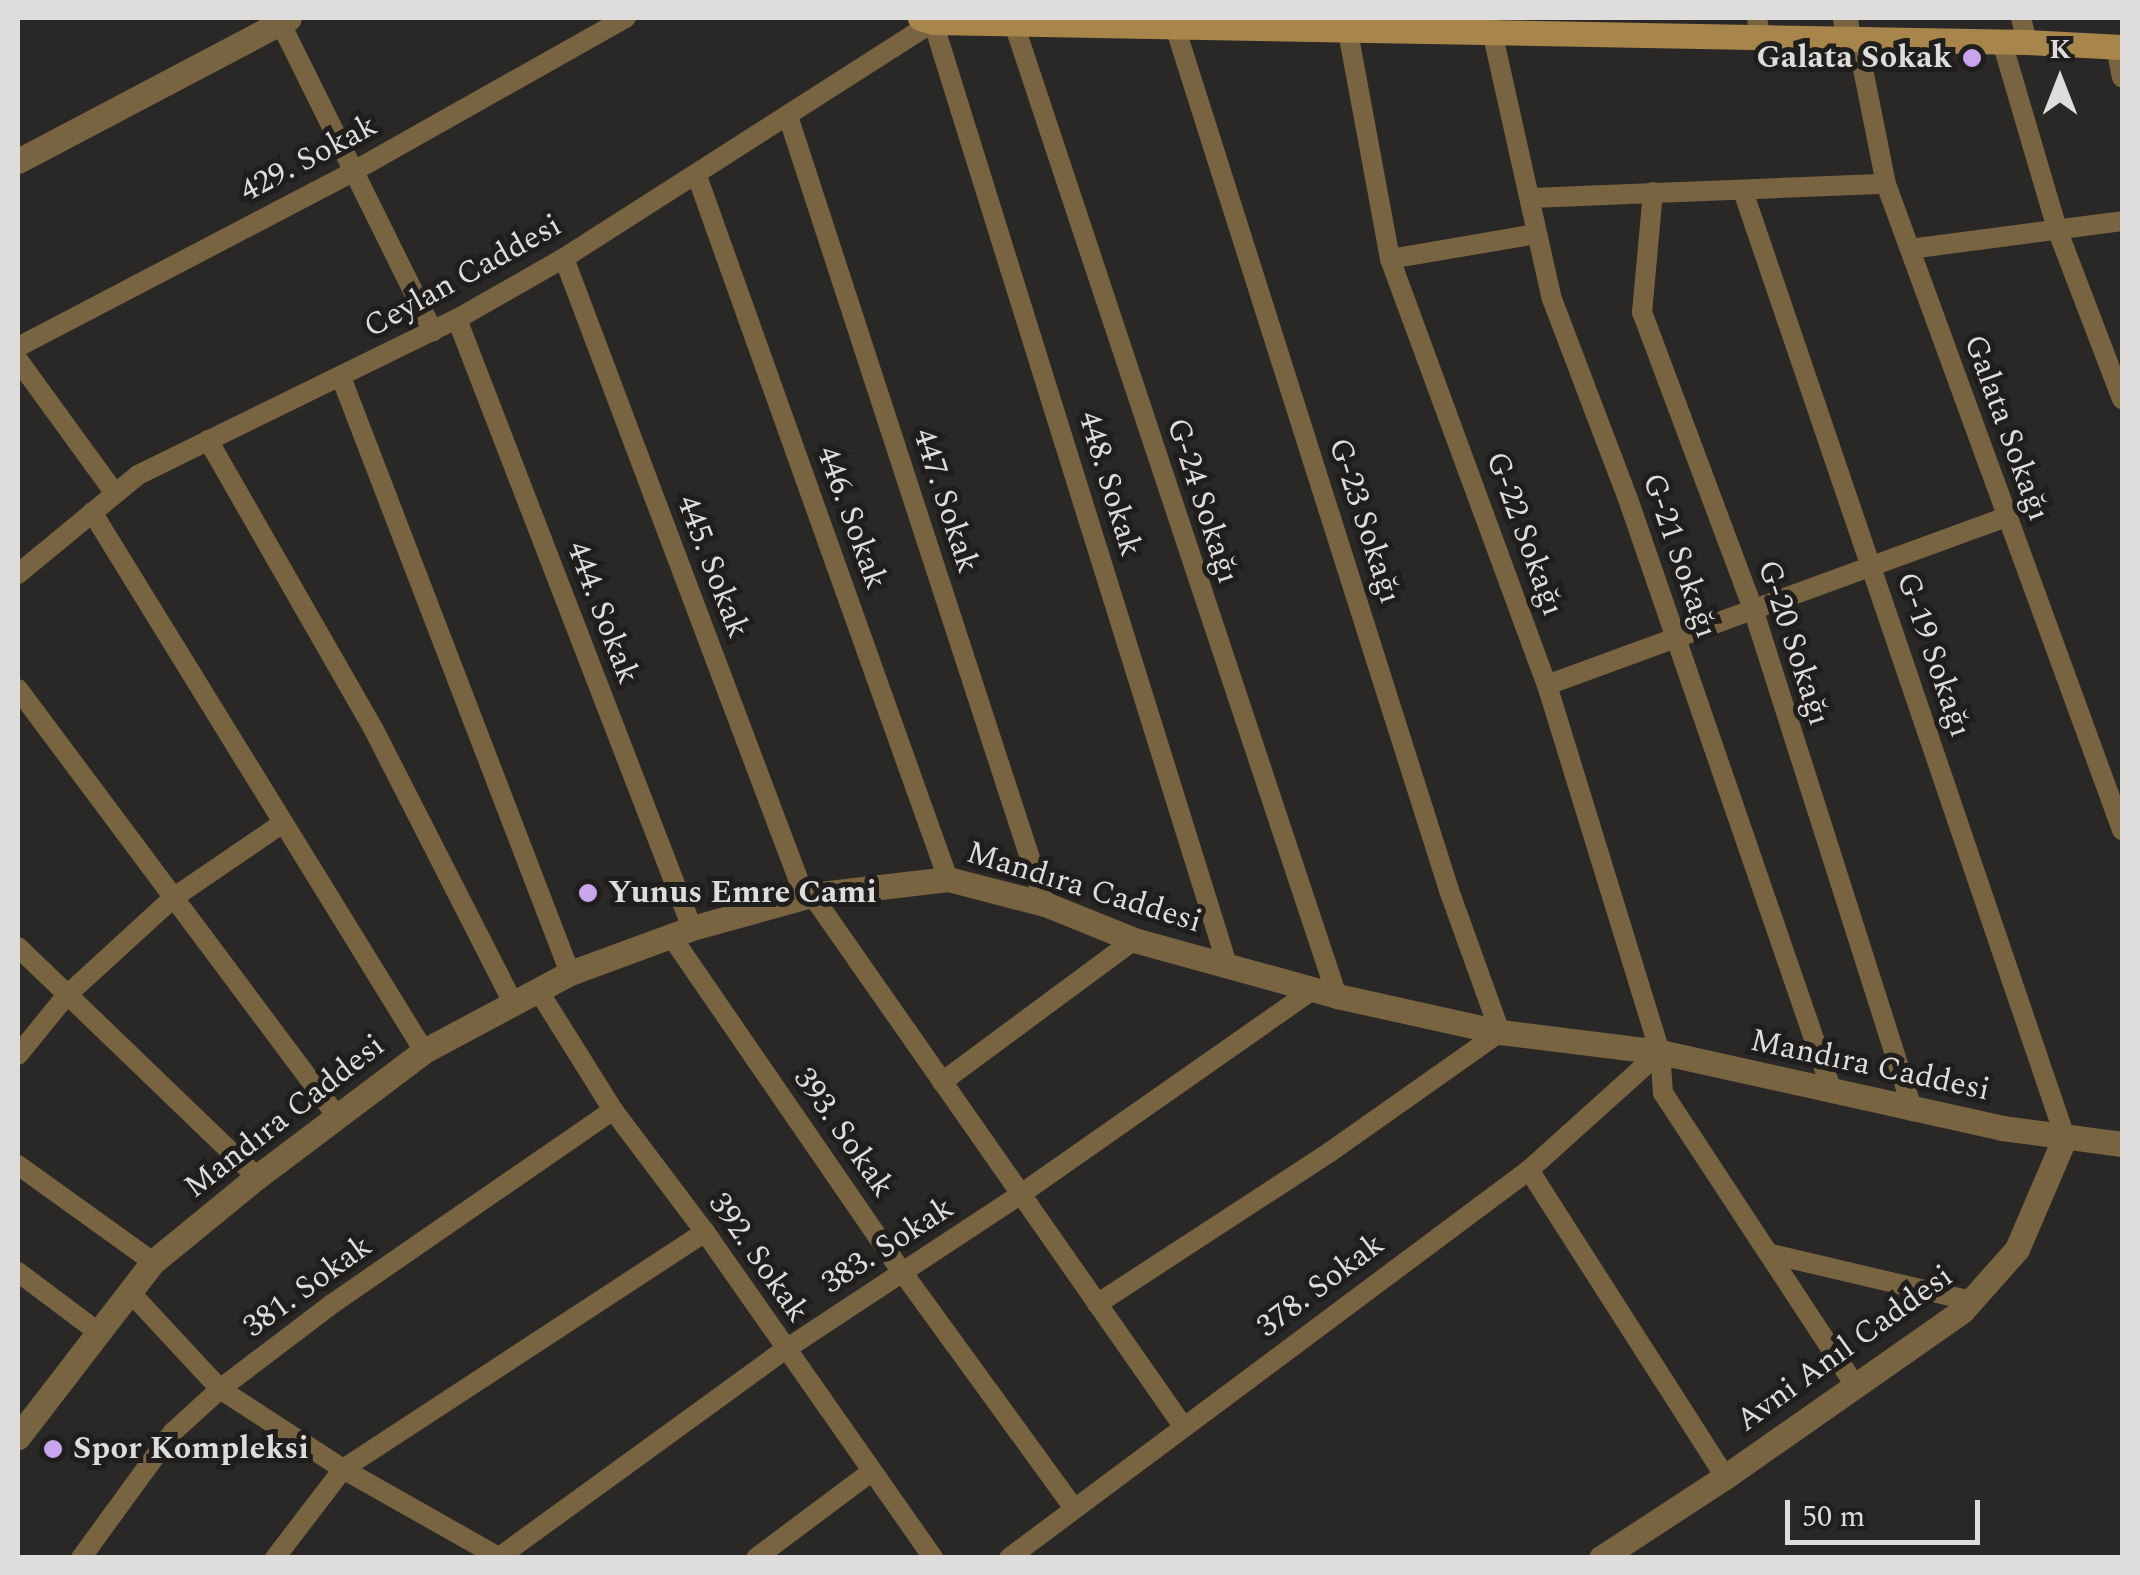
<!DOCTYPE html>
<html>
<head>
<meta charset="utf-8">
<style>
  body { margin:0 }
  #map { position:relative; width:2140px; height:1575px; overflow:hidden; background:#2a2826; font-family:Spectral,serif }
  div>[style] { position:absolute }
  .minor>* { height:20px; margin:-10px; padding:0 10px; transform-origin:10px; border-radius:10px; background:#796441 }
  .tertiary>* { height:25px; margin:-12.5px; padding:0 12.5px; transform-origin:12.5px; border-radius:12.5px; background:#796441 }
  .secondary>* { height:25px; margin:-12.5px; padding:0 12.5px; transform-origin:12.5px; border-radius:12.5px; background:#a8854b }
  .dots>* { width:28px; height:28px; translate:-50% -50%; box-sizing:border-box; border:5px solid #201e1c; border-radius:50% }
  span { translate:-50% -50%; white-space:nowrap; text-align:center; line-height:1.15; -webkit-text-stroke:10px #201e1c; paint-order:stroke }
  .poi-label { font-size:32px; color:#dfdddc; font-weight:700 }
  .right { translate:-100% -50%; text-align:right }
  .left { translate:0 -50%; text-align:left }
  .street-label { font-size:32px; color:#dfdddc }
  .frame { position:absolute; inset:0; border:20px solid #dfdddc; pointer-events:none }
  .north { position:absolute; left:2010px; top:30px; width:100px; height:100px; -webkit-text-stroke:8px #201e1c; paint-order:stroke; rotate:0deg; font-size:28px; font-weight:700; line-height:40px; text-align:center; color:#dfdddc }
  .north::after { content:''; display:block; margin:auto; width:35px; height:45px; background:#dfdddc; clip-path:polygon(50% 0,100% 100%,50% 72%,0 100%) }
  .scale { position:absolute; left:1785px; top:1500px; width:195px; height:45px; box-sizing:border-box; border:5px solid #dfdddc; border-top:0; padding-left:12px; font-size:30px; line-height:35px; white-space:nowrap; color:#dfdddc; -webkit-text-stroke:8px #201e1c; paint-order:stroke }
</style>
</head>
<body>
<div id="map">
  <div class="minor">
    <div style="left:1489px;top:18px;width:288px;rotate:77.4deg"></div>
    <div style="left:1552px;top:299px;width:211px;rotate:69.2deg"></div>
    <div style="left:1627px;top:496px;width:629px;rotate:70.99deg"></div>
    <div style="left:1757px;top:18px;width:20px;rotate:81deg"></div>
    <div style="left:2021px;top:18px;width:25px;rotate:76deg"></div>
    <div style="left:281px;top:24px;width:343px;rotate:63.7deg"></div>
    <div style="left:1014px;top:24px;width:1024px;rotate:71.62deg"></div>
    <div style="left:1348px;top:32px;width:231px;rotate:79.5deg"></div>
    <div style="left:1390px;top:259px;width:454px;rotate:69.8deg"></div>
    <div style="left:1547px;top:685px;width:384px;rotate:72.9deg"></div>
    <div style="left:1660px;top:1052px;width:41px;rotate:85.8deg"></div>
    <div style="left:1663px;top:1093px;width:352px;rotate:56.7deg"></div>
    <div style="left:1857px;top:39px;width:148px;rotate:78.7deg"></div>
    <div style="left:1886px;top:184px;width:688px;rotate:69.93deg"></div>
    <div style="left:2002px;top:42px;width:195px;rotate:73.6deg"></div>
    <div style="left:2057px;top:229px;width:182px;rotate:69.1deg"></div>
    <div style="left:2116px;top:47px;width:31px;rotate:79deg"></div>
    <div style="left:788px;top:116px;width:829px;rotate:71.94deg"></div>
    <div style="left:697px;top:176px;width:746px;rotate:70.35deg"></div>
    <div style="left:1743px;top:191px;width:999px;rotate:71.2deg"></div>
    <div style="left:1653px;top:192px;width:121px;rotate:95.2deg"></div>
    <div style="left:1642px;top:312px;width:320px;rotate:69.5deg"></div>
    <div style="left:1754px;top:612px;width:524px;rotate:72.33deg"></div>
    <div style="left:1531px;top:198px;width:355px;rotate:-2.3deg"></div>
    <div style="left:1910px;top:249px;width:214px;rotate:-7.5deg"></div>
    <div style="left:564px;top:258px;width:683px;rotate:69.34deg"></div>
    <div style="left:1390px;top:259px;width:148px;rotate:-9.7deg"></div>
    <div style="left:457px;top:319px;width:653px;rotate:68.9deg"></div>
    <div style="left:18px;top:347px;width:379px;rotate:-27.6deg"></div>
    <div style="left:354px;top:171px;width:312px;rotate:-29.4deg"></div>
    <div style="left:18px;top:360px;width:163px;rotate:54deg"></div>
    <div style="left:341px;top:377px;width:638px;rotate:68.98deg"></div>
    <div style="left:208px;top:440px;width:332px;rotate:60.2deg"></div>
    <div style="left:373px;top:728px;width:309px;rotate:63deg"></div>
    <div style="left:92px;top:512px;width:633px;rotate:58.37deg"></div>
    <div style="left:18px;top:574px;width:156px;rotate:-39.5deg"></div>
    <div style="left:138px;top:475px;width:355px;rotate:-26.1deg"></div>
    <div style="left:457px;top:319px;width:123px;rotate:-29.7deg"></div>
    <div style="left:564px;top:258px;width:438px;rotate:-32.6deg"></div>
    <div style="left:933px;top:22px;width:987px;rotate:72.67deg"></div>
    <div style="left:1547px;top:685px;width:488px;rotate:-20.1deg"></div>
    <div style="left:18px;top:689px;width:532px;rotate:53.26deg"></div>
    <div style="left:812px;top:895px;width:648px;rotate:55.06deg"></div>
    <div style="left:671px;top:936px;width:409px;rotate:55.5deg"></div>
    <div style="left:903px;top:1273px;width:291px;rotate:54deg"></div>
    <div style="left:18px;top:947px;width:332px;rotate:43.9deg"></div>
    <div style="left:538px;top:990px;width:142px;rotate:58deg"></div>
    <div style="left:613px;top:1110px;width:153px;rotate:53deg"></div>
    <div style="left:705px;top:1232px;width:398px;rotate:55deg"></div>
    <div style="left:18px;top:1055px;width:76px;rotate:-50.9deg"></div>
    <div style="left:66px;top:996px;width:145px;rotate:-42.5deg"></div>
    <div style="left:173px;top:898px;width:133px;rotate:-34.3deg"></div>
    <div style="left:942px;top:1082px;width:239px;rotate:-36.5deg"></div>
    <div style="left:18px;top:1165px;width:166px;rotate:35.7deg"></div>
    <div style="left:1529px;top:1170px;width:364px;rotate:57.4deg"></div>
    <div style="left:1771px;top:1254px;width:205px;rotate:13.2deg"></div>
    <div style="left:18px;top:1272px;width:100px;rotate:36.9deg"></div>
    <div style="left:130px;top:1292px;width:132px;rotate:47.1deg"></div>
    <div style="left:220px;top:1389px;width:147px;rotate:33deg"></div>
    <div style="left:343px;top:1469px;width:180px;rotate:29.5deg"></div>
    <div style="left:1097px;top:1304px;width:278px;rotate:-33.1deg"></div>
    <div style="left:1330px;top:1152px;width:208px;rotate:-35.2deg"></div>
    <div style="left:1500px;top:1032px;width:151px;rotate:-109.8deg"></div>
    <div style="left:1449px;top:890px;width:905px;rotate:-107.61deg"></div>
    <div style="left:81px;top:1558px;width:156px;rotate:-53.9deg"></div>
    <div style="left:173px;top:1432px;width:64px;rotate:-42.5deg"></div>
    <div style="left:220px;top:1389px;width:141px;rotate:-37.2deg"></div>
    <div style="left:332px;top:1304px;width:341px;rotate:-34.6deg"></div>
    <div style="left:275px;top:1558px;width:112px;rotate:-52.6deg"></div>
    <div style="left:343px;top:1469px;width:433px;rotate:-33.2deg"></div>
    <div style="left:498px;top:1558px;width:356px;rotate:-36deg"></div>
    <div style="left:786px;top:1349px;width:282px;rotate:-33.4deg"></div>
    <div style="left:1021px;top:1194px;width:358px;rotate:-35deg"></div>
    <div style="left:756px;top:1558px;width:144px;rotate:-36.8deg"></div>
    <div style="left:1009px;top:1558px;width:649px;rotate:-36.73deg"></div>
    <div style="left:1529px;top:1170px;width:176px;rotate:-42deg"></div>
  </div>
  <div class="tertiary">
    <div style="left:1845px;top:18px;width:21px;rotate:82deg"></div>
    <div style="left:18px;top:161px;width:306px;rotate:-27.8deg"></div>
    <div style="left:18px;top:1437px;width:221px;rotate:-52.4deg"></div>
    <div style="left:153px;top:1262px;width:134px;rotate:-39.3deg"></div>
    <div style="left:257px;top:1177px;width:209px;rotate:-37deg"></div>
    <div style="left:424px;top:1051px;width:166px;rotate:-28.1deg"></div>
    <div style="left:570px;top:973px;width:130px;rotate:-20.2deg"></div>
    <div style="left:692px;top:928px;width:124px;rotate:-15.4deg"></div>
    <div style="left:812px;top:895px;width:137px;rotate:-6.7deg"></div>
    <div style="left:948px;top:879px;width:100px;rotate:14.5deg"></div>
    <div style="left:1045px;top:904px;width:96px;rotate:22deg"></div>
    <div style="left:1134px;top:940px;width:211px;rotate:15.4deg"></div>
    <div style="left:1337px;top:996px;width:167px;rotate:12.5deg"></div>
    <div style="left:1500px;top:1032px;width:161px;rotate:7.1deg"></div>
    <div style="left:1660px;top:1052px;width:350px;rotate:12.5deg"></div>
    <div style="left:2002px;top:1128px;width:121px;rotate:7.6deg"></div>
    <div style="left:1601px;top:1558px;width:148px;rotate:-33.2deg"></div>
    <div style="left:1725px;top:1477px;width:289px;rotate:-35deg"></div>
    <div style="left:1962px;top:1311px;width:83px;rotate:-48.4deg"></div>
    <div style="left:2017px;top:1249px;width:122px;rotate:-66.8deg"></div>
  </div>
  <div class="secondary">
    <div style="left:920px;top:18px;width:14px;rotate:17deg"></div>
    <div style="left:933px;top:22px;width:1094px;rotate:1.05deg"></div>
    <div style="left:2027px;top:42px;width:95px;rotate:3deg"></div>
  </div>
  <div class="dots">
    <div style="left:1972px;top:58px;background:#c9a5ee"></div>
    <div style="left:588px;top:893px;background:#c9a5ee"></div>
    <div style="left:53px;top:1449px;background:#c9a5ee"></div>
  </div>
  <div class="poi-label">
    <span class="right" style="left:1952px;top:58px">Galata Sokak</span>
    <span class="left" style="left:608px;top:893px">Yunus Emre Cami</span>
    <span class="left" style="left:73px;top:1449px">Spor Kompleksi</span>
  </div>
  <div class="street-label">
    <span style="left:309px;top:159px;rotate:-28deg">429. Sokak</span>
    <span style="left:463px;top:277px;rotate:-29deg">Ceylan Caddesi</span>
    <span style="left:2006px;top:428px;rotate:70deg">Galata Sokağı</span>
    <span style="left:1109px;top:484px;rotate:73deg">448. Sokak</span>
    <span style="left:945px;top:501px;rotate:72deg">447. Sokak</span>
    <span style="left:1202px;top:501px;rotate:72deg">G-24 Sokağı</span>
    <span style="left:851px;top:518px;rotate:70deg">446. Sokak</span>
    <span style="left:1364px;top:521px;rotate:72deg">G-23 Sokağı</span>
    <span style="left:1524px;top:534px;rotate:70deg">G-22 Sokağı</span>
    <span style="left:1679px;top:556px;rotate:71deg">G-21 Sokağı</span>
    <span style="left:712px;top:567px;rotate:69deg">445. Sokak</span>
    <span style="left:602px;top:613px;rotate:69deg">444. Sokak</span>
    <span style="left:1793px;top:643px;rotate:72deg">G-20 Sokağı</span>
    <span style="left:1933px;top:655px;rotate:71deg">G-19 Sokağı</span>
    <span style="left:1084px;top:888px;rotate:17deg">Mandıra Caddesi</span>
    <span style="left:1870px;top:1066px;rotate:12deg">Mandıra Caddesi</span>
    <span style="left:285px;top:1117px;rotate:-38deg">Mandıra Caddesi</span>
    <span style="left:843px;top:1133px;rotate:55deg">393. Sokak</span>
    <span style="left:888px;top:1246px;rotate:-33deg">383. Sokak</span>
    <span style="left:758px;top:1258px;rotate:55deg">392. Sokak</span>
    <span style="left:1321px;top:1286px;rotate:-37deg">378. Sokak</span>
    <span style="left:308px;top:1287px;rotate:-36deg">381. Sokak</span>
    <span style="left:1845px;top:1349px;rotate:-36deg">Avni Anıl Caddesi</span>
  </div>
  <div class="frame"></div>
  <div class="north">K</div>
  <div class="scale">50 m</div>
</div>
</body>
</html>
